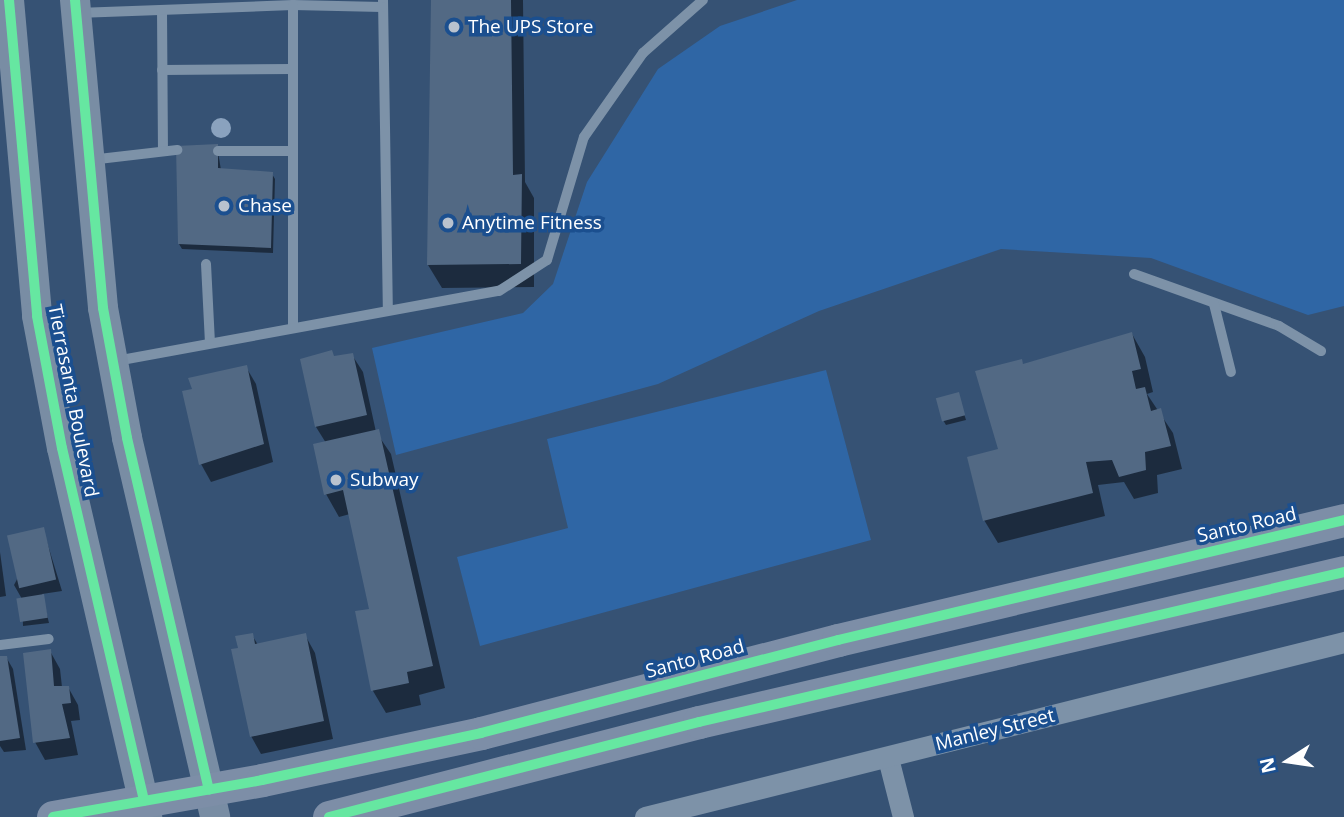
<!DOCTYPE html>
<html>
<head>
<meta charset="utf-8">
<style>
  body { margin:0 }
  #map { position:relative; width:1344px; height:817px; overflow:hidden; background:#365274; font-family:"Open Sans",sans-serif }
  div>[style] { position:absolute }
  .green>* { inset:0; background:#2f66a5 }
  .shadow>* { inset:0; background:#0007 }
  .building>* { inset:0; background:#526984; transform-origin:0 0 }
  .lane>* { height:10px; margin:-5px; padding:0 5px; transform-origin:5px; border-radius:5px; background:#7d92a8 }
  .street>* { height:21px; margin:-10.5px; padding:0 10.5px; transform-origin:10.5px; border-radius:10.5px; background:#7d92a8 }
  .secondary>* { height:30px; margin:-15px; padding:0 15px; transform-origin:15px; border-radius:15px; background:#798da4 }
  .primary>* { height:33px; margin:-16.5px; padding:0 16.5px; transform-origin:16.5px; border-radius:16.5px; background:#7d8ea7 }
  .cycleway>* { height:10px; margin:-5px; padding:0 5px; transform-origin:5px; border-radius:5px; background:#66e7a1 }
  .trees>* { width:20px; height:20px; margin:-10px; border-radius:50%; background:#8aa2be }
  .dots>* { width:19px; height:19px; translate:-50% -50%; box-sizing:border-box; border:4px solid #1b4f8f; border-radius:50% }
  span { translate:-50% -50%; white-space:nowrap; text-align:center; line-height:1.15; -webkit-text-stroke:7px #1b4f8f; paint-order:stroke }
  .poi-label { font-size:19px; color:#fff }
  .left { translate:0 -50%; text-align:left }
  .street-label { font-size:19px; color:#fff }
  .north { position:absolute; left:1253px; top:726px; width:70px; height:70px; -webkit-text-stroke:5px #1b4f8f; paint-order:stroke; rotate:258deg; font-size:19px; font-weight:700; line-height:28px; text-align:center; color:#fff }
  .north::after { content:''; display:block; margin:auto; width:24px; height:32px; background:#fff; clip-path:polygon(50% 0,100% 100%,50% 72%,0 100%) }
</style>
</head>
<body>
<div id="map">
  <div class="green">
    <div style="clip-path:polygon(797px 0,1344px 0,1344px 306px,1308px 315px,1151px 258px,1001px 249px,819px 311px,658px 384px,396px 455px,372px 348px,523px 313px,553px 284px,587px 182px,658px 69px,720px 26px)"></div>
    <div style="clip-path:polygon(826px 370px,871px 540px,480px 646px,457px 557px,568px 528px,547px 439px)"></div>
  </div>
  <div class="shadow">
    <div style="clip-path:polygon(433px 0,523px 0,525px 182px,534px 198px,534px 287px,442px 288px,428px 265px)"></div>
    <div style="clip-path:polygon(217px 146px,221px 170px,272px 174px,275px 179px,273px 253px,182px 249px,179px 244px)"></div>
    <div style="clip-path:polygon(1132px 334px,1145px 357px,1153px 392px,1147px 394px,1173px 433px,1182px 469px,1157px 475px,1158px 493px,1134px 499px,1124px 482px,1098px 485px,1105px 516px,998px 543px,984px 520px,1021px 361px,1024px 366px)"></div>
    <div style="clip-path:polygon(352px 355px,363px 372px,376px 432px,391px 454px,445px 688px,419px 695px,421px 705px,386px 713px,373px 691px,357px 612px,371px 610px,350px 514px,339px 517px,326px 494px,326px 443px,316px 427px,302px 361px)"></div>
    <div style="clip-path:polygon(246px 367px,256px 384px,273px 462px,211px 482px,201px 464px)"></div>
    <div style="clip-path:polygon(958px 394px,966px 420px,946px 425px,943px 420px)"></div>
    <div style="clip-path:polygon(43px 529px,62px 591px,42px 594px,49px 623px,23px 626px,22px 599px,14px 585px)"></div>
    <div style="clip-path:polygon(0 552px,6px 596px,0 597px)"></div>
    <div style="clip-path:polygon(252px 635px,258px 645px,305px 635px,315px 653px,333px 739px,261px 754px,251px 736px,240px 649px)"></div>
    <div style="clip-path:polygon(50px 651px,60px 669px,62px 687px,68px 687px,78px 705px,80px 720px,71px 721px,78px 755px,45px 760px,35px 742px)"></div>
    <div style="clip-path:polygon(6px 657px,13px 669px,26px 750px,4px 752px,0 746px,0 658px)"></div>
  </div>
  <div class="building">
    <div style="clip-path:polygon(431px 0,511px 0,513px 175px,522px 174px,521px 264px,427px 265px)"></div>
    <div style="clip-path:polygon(218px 144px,218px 168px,273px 172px,271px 248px,178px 244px,176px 146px)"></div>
    <div style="clip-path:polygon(1132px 332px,1141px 369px,1132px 371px,1136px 389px,1145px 387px,1151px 411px,1161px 408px,1171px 446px,1145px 452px,1146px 470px,1119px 477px,1112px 460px,1086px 462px,1093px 493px,983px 521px,967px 457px,998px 449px,975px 371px,1022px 359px,1023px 364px)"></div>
    <div style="clip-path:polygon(332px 350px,334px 356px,353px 353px,367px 415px,315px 427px,300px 359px)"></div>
    <div style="clip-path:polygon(247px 365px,264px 444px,199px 465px,182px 391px,192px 389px,188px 378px)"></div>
    <div style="left:959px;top:392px;width:24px;height:24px;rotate:75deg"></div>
    <div style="clip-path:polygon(379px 429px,433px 666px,407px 672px,409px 683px,371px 691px,355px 611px,369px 609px,343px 490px,324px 495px,313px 444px)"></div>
    <div style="left:44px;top:527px;width:54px;height:38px;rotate:77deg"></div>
    <div style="left:44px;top:594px;width:24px;height:28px;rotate:81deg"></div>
    <div style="clip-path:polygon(253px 633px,255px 644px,306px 633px,324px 721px,250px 737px,231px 649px,238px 648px,235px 636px)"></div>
    <div style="clip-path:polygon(51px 649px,54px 686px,69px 686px,71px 703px,62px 704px,70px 738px,33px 743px,23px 653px)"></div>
    <div style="clip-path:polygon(0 656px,7px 656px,20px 738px,0 741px)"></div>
  </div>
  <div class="lane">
    <div style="left:383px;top:0;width:309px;rotate:89.1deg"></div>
    <div style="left:162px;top:10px;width:140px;rotate:89.6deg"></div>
    <div style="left:77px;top:13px;width:216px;rotate:-2.1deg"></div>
    <div style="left:293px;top:5px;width:89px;rotate:1.3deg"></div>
    <div style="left:162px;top:70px;width:131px;rotate:-0.4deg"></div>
    <div style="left:218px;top:151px;width:75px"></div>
    <div style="left:90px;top:160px;width:88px;rotate:-6.6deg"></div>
    <div style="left:206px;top:264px;width:79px;rotate:87.1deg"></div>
    <div style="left:1134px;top:274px;width:154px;rotate:19.7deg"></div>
    <div style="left:1279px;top:326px;width:49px;rotate:30.8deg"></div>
    <div style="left:1214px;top:304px;width:70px;rotate:76deg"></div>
    <div style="left:293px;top:327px;width:322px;rotate:-90deg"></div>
    <div style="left:116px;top:361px;width:389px;rotate:-10.4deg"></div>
    <div style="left:499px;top:291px;width:57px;rotate:-32.9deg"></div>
    <div style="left:547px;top:260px;width:128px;rotate:-73.3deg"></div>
    <div style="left:584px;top:137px;width:103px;rotate:-54.9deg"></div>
    <div style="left:643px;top:53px;width:80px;rotate:-41.5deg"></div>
    <div style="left:0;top:645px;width:49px;rotate:-7deg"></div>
  </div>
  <div class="street">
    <div style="left:888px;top:758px;width:61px;rotate:75.7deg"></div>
    <div style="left:645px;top:817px;width:721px;rotate:-14.06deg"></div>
  </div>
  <div class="secondary">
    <div style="left:9px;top:0;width:317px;rotate:84.9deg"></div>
    <div style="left:37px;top:316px;width:134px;rotate:79.3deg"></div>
    <div style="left:62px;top:448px;width:379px;rotate:77deg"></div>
    <div style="left:75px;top:0;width:309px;rotate:84.8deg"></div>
    <div style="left:103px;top:308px;width:132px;rotate:79.5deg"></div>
    <div style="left:127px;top:438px;width:389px;rotate:76.9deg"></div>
  </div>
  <div class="primary">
    <div style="left:53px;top:817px;width:212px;rotate:-10deg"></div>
    <div style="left:262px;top:780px;width:224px;rotate:-12.1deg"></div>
    <div style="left:481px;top:733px;width:369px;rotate:-14.6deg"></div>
    <div style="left:838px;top:640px;width:520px;rotate:-13.34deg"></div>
    <div style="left:329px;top:817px;width:382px;rotate:-14.4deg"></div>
    <div style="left:699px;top:722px;width:662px;rotate:-13.09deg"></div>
  </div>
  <div class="cycleway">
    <div style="left:9px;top:0;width:317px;rotate:84.9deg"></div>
    <div style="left:37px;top:316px;width:134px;rotate:79.3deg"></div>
    <div style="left:62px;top:448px;width:362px;rotate:76.9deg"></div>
    <div style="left:75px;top:0;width:309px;rotate:84.8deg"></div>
    <div style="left:103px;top:308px;width:132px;rotate:79.5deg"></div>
    <div style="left:127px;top:438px;width:361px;rotate:76.9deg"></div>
    <div style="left:53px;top:817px;width:212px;rotate:-10deg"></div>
    <div style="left:262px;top:780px;width:224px;rotate:-12.1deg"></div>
    <div style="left:481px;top:733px;width:369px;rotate:-14.6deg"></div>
    <div style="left:838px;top:640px;width:520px;rotate:-13.34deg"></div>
    <div style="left:329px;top:817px;width:382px;rotate:-14.4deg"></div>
    <div style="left:699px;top:722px;width:662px;rotate:-13.09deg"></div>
  </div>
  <div class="trees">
    <div style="left:221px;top:128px"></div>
  </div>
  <div class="dots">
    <div style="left:454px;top:27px;background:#b9c2ce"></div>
    <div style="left:224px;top:206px;background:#b9c2ce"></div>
    <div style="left:448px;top:223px;background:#b9c2ce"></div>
    <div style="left:336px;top:480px;background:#b9c2ce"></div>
  </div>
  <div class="poi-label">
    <span class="left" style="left:468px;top:27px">The UPS Store</span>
    <span class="left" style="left:238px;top:206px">Chase</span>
    <span class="left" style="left:462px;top:223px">Anytime Fitness</span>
    <span class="left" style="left:350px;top:480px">Subway</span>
  </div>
  <div class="street-label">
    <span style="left:73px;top:401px;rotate:79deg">Tierrasanta Boulevard</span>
    <span style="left:1247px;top:525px;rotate:-13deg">Santo Road</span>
    <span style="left:695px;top:659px;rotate:-15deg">Santo Road</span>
    <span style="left:995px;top:730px;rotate:-14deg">Manley Street</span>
  </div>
  <div class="north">N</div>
</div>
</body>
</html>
